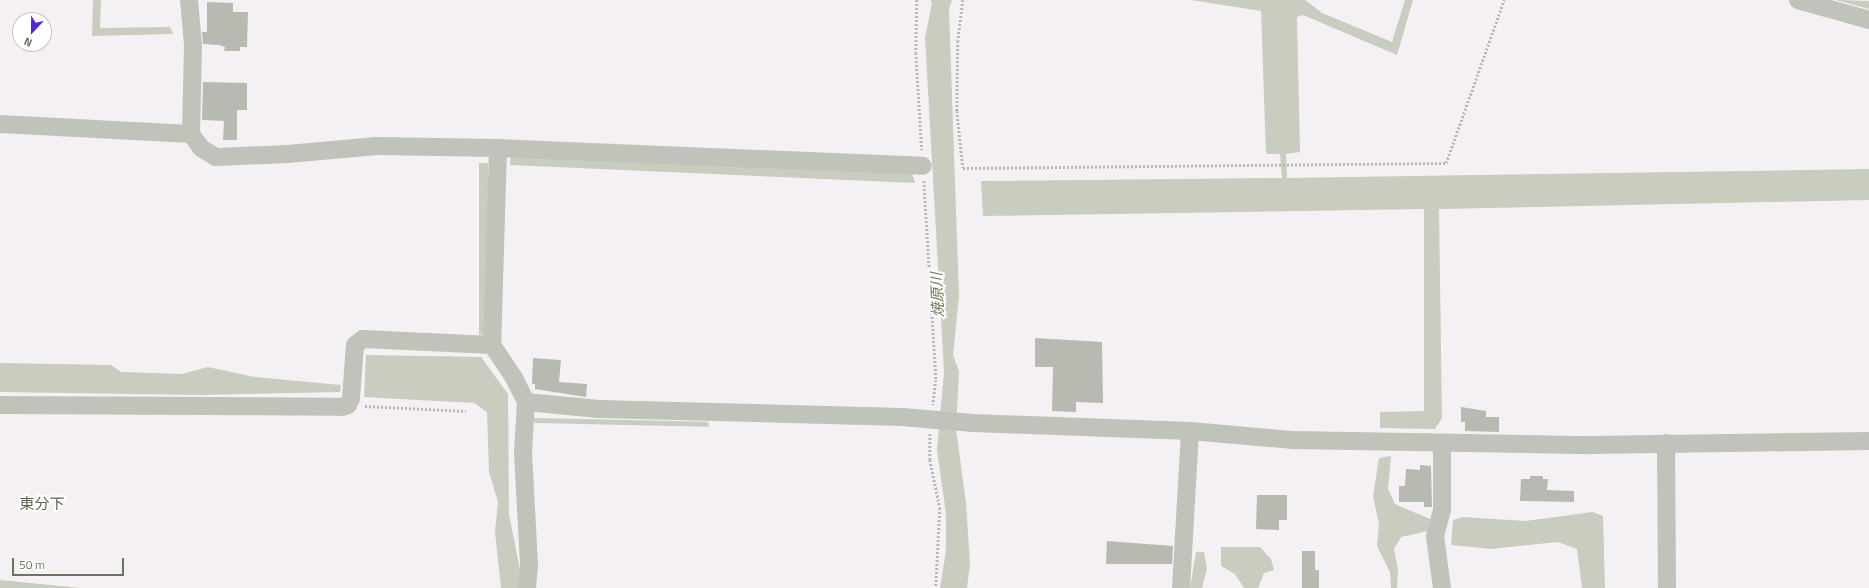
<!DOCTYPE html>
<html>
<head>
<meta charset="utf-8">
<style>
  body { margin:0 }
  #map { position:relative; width:1869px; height:588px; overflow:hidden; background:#f4f0f4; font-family:"Titillium Web","Noto Sans JP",sans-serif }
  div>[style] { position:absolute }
  .water>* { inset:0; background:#c9cdbf; transform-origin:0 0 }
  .stream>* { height:4.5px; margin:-2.25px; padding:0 2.25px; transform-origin:2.25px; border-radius:2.25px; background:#c9cdbf }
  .building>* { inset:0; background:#b7bab0 }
  .path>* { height:2.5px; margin-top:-1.25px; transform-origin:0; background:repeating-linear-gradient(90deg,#b6b9b3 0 2px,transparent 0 4px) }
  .minor>* { height:18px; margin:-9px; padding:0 9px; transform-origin:9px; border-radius:9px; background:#bfc3ba }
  span { translate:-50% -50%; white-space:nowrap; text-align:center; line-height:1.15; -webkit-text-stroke:4px #fff; paint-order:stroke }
  .water-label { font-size:15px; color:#70785a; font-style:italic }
  .neighbourhood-label { font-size:15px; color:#5d6651 }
  .north { position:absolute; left:12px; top:12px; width:40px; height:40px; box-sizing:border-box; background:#fff; border:1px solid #c3c8be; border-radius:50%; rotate:202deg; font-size:11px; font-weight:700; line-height:16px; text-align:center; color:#6a765c }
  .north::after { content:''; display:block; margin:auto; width:14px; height:18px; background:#5225df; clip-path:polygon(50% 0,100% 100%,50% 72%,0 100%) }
  .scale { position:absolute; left:12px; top:558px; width:112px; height:18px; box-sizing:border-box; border:2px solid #6a765c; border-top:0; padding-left:5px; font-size:12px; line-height:14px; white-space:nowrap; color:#6a765c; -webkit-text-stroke:3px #fff; paint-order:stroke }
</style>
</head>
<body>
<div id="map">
  <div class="water">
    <div style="clip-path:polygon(93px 0,101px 0,100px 28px,170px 27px,173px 34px,92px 36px)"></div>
    <div style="clip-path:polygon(930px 0,952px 0,949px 9px,959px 296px,953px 355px,959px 371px,956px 429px,966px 503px,970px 564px,967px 588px,940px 588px,946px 551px,946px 514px,937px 450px,944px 372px,925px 38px,932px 3px)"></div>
    <div style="clip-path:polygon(1191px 0,1305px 0,1322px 13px,1392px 42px,1405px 0,1413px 0,1397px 55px,1303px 15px,1297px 17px,1300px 152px,1286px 154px,1287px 178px,1869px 169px,1869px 200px,1439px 209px,1442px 418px,1435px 429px,1380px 428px,1380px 412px,1424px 411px,1424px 209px,983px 216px,981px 181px,1282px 178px,1280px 154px,1266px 154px,1261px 11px)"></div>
    <div style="clip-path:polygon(1836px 0,1869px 1px,1869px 9px)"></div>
    <div style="clip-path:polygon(511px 153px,912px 173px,915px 183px,510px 165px)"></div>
    <div style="left:479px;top:163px;width:9px;height:172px"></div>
    <div style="clip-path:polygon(366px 355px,481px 357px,508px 394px,509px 514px,521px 575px,518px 588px,501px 588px,495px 532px,498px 502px,489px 472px,487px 412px,474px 403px,364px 397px)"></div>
    <div style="clip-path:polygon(0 363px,111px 365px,121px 372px,182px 374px,208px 367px,255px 377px,341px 385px,340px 392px,202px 395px,0 392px)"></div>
    <div style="clip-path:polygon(1391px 456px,1388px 489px,1395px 504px,1430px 519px,1428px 531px,1401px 537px,1394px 549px,1398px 570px,1397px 588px,1391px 588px,1390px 572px,1377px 546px,1379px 524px,1373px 496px,1379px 458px)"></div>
    <div style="clip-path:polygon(1593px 512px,1603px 516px,1605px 588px,1582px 588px,1577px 549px,1558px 542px,1491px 549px,1451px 545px,1453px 520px,1464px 517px,1525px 521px)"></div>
    <div style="clip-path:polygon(1221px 547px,1260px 547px,1271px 559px,1274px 570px,1264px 573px,1258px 588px,1244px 588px,1235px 574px,1221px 566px)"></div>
    <div style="clip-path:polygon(1196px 552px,1204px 552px,1207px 568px,1202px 588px,1190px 588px)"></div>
    <div style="clip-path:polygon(0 580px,81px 588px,0 588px)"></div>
  </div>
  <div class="stream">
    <div style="left:536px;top:420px;width:170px;rotate:1.3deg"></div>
  </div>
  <div class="building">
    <div style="clip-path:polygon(207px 2px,233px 3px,233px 12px,248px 12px,247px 47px,240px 47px,240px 51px,224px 51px,225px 47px,219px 45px,203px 44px,202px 32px,207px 32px)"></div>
    <div style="clip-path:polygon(203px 82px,247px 83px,247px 110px,237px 110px,237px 140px,223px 140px,224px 121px,202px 120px)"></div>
    <div style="clip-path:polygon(1035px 338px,1102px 342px,1103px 403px,1076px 402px,1076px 412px,1052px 411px,1053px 367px,1035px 367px)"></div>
    <div style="clip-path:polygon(533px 358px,561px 360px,559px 382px,587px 384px,586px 397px,535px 389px,535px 384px,532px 384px)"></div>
    <div style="clip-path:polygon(1461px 407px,1486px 411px,1486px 417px,1499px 417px,1499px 432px,1465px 431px,1465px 422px,1461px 422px)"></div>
    <div style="clip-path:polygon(1420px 465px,1431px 466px,1432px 507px,1424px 507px,1424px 502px,1399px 502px,1399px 486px,1405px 486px,1406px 469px,1420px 470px)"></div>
    <div style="clip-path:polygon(1530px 476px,1543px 476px,1543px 479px,1548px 479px,1547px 490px,1574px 491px,1574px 502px,1520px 501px,1521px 479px,1530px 479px)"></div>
    <div style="clip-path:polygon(1257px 495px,1287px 495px,1287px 520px,1279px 520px,1279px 530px,1256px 529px)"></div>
    <div style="clip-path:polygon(1107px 541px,1173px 546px,1172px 564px,1106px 564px)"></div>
    <div style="clip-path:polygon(1302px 551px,1315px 551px,1315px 570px,1319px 570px,1319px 588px,1302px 588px)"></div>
  </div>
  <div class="path">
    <div style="left:917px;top:0;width:53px;rotate:91.1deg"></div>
    <div style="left:916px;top:53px;width:97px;rotate:86.5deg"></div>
    <div style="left:963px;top:0;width:41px;rotate:97deg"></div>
    <div style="left:958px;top:41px;width:70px;rotate:90.8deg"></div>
    <div style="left:957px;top:111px;width:57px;rotate:84deg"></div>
    <div style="left:963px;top:168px;width:483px;rotate:-0.6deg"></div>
    <div style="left:1446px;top:163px;width:173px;rotate:-70.4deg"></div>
    <div style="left:924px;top:181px;width:199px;rotate:86.5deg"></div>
    <div style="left:936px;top:380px;width:25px;rotate:97deg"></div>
    <div style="left:365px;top:406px;width:101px;rotate:2.8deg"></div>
    <div style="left:930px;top:434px;width:26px;rotate:90deg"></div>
    <div style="left:930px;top:460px;width:49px;rotate:78.2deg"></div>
    <div style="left:940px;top:508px;width:80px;rotate:92.9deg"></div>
  </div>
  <div class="minor">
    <div style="left:189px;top:0;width:45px;rotate:84.9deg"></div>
    <div style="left:193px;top:45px;width:89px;rotate:91.3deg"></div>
    <div style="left:191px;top:134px;width:17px;rotate:54deg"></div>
    <div style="left:201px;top:148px;width:17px;rotate:31deg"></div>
    <div style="left:216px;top:157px;width:72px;rotate:-2.4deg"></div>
    <div style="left:288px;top:154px;width:89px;rotate:-5.1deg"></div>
    <div style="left:377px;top:146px;width:121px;rotate:0.9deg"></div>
    <div style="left:498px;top:148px;width:197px;rotate:91.7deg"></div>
    <div style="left:492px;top:345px;width:40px;rotate:56deg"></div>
    <div style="left:514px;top:378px;width:27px;rotate:63deg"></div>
    <div style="left:526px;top:402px;width:51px;rotate:93.4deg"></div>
    <div style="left:523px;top:453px;width:112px;rotate:86.9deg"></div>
    <div style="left:529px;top:565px;width:23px;rotate:95deg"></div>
    <div style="left:1798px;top:0;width:74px;rotate:15.7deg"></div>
    <div style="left:0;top:124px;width:191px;rotate:3deg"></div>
    <div style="left:498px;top:148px;width:425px;rotate:2.4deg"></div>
    <div style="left:526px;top:402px;width:73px;rotate:5.5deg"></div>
    <div style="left:599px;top:409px;width:303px;rotate:1.5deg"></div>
    <div style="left:902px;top:417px;width:71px;rotate:4.8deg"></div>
    <div style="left:973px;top:423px;width:217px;rotate:2.1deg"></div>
    <div style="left:1190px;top:431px;width:102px;rotate:5deg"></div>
    <div style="left:1292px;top:440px;width:298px;rotate:1deg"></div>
    <div style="left:1590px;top:445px;width:279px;rotate:-0.8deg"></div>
    <div style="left:0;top:405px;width:342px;rotate:0.3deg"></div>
    <div style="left:342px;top:407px;width:6px;rotate:-18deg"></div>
    <div style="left:348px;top:405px;width:8px;rotate:-67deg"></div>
    <div style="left:351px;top:398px;width:53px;rotate:-85.7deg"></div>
    <div style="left:355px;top:345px;width:10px;rotate:-37deg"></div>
    <div style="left:363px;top:339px;width:129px;rotate:2.7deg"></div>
    <div style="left:1666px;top:443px;width:145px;rotate:89.6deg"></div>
    <div style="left:1181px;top:588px;width:157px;rotate:-86.7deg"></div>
    <div style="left:1442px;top:588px;width:52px;rotate:-97.7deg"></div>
    <div style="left:1435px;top:536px;width:27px;rotate:-75deg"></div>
    <div style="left:1442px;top:510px;width:67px;rotate:-90deg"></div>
  </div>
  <div class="water-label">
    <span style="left:937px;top:295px;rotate:-92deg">焼原川</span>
  </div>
  <div class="neighbourhood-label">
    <span style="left:42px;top:504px">東分下</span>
  </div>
  <div class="north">N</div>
  <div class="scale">50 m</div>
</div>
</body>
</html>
